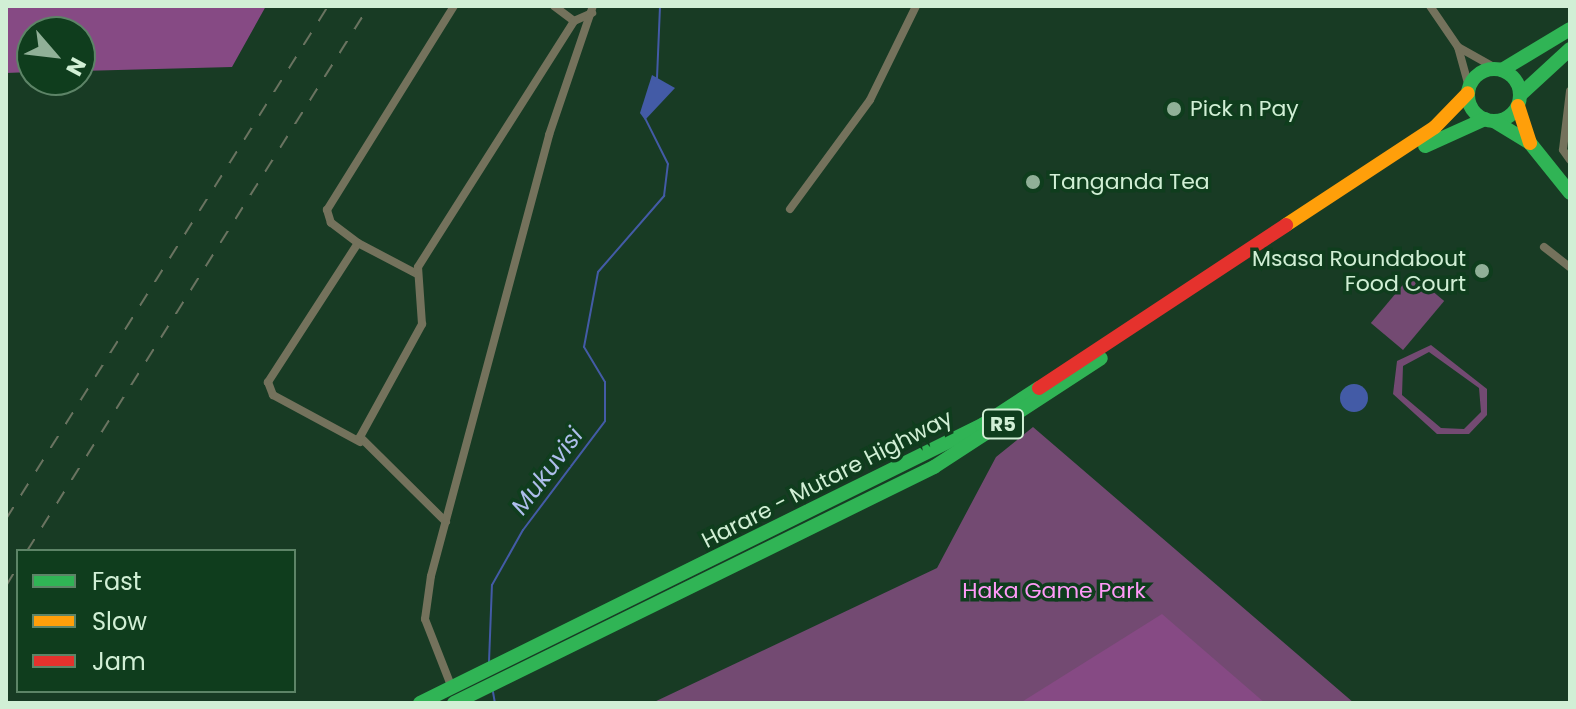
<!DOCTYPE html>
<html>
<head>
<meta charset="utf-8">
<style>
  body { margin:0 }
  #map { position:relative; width:1576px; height:709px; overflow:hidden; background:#183b24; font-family:Poppins,sans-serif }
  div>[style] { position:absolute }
  .green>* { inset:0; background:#734a72; transform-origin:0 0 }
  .forest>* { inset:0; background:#864a84 }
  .water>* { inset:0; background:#435ba6 }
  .round { border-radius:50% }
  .stream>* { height:2px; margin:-1px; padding:0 1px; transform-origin:1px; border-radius:1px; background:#435ba6 }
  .street>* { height:8px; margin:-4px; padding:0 4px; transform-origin:4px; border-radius:4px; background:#74725c }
  .fast>* { height:14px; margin:-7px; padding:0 7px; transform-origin:7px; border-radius:7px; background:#30b455 }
  .fast>.ring { margin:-7px; padding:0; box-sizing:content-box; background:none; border:14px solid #30b455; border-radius:50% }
  .slow>* { height:14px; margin:-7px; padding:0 7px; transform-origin:7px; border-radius:7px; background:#ff9f0a }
  .jam>* { height:14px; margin:-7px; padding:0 7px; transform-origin:7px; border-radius:7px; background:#e5322d }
  .rail>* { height:2px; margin-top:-1px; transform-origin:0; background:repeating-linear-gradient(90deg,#6a7360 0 14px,transparent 0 28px) }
  .dots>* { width:22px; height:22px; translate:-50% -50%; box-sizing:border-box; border:4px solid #0f3d1d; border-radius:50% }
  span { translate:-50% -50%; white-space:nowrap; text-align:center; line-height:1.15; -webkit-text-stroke:7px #0f3d1d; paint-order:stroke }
  .shield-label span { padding:2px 6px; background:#0f3d1d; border:2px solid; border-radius:6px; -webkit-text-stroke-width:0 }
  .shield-label { font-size:20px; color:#d1efd5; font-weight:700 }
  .poi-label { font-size:22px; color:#d1efd5 }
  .left { translate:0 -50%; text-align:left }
  .right { translate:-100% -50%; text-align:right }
  .street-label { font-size:22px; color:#d1efd5 }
  .park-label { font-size:22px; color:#fe9af7 }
  .water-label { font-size:24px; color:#aebeeb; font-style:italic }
  .frame { position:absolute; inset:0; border:8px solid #d1efd5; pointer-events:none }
  .legend { position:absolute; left:16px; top:549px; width:280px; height:144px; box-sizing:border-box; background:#0f3d1d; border:2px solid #5d8467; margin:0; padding:10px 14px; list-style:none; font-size:24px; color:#d1efd5 }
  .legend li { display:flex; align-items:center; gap:16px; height:40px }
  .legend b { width:40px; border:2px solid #5d8467 }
  .north { position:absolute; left:16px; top:16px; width:80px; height:80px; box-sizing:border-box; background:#0f3d1d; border:2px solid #5d8467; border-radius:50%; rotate:118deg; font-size:22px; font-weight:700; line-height:32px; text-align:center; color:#d1efd5 }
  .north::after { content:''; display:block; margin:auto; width:28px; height:36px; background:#90b097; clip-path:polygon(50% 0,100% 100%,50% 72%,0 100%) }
</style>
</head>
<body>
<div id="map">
  <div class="green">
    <div style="left:1412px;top:274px;width:42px;height:64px;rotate:40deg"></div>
    <div style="clip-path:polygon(evenodd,1431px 345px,1487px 389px,1487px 415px,1469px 434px,1437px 434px,1393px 394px,1397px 361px,1431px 345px,1429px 352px,1479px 388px,1481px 412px,1464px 429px,1441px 428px,1402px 395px,1403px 366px,1429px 352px)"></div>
    <div style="clip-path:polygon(1033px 427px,1354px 703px,652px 703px,937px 568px,996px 457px)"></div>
  </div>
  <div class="forest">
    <div style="clip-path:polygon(6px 6px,266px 6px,232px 67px,80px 71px,80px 32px,32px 32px,32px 72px,6px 73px)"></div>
    <div style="clip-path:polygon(1162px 614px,1265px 703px,1020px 703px)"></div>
  </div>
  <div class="water">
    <div style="clip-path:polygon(652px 75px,675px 88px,645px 120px,640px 113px)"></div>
    <div class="round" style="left:1340px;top:384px;width:28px;height:28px"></div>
  </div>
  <div class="stream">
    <div style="left:657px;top:78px;width:72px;rotate:-87.6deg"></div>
    <div style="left:489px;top:662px;width:77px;rotate:-87.8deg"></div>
    <div style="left:492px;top:585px;width:63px;rotate:-60.6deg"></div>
    <div style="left:523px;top:530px;width:136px;rotate:-53deg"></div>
    <div style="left:605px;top:421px;width:39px;rotate:-90deg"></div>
    <div style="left:605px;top:382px;width:41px;rotate:-121deg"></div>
    <div style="left:584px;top:347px;width:76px;rotate:-79.4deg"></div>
    <div style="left:598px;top:272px;width:101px;rotate:-49deg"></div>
    <div style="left:664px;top:196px;width:32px;rotate:-83deg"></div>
    <div style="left:668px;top:164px;width:51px;rotate:-116.6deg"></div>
    <div style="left:493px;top:692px;width:11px;rotate:80deg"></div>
  </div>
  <div class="street">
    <div style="left:554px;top:6px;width:25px;rotate:37deg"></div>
    <div style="left:1430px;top:6px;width:50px;rotate:55.7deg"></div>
    <div style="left:1458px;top:47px;width:41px;rotate:74.6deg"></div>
    <div style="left:1458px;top:47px;width:45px;rotate:29.4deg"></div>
    <div style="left:1570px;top:91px;width:59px;rotate:96.8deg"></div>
    <div style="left:1563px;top:150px;width:12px;rotate:55deg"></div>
    <div style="left:790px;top:209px;width:135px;rotate:-53.7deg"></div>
    <div style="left:870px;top:100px;width:105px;rotate:-63.9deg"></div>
    <div style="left:358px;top:243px;width:166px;rotate:122.9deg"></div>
    <div style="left:268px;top:382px;width:14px;rotate:69deg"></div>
    <div style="left:273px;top:395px;width:99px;rotate:28.4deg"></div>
    <div style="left:1544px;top:247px;width:33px;rotate:38deg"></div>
    <div style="left:417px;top:274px;width:67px;rotate:-152.3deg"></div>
    <div style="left:358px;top:243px;width:34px;rotate:-143deg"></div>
    <div style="left:331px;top:223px;width:14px;rotate:-107deg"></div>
    <div style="left:327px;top:210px;width:240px;rotate:-58.1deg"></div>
    <div style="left:446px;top:522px;width:121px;rotate:-135.3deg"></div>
    <div style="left:360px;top:437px;width:129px;rotate:-61.2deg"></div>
    <div style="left:422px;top:324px;width:57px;rotate:-94deg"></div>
    <div style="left:418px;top:267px;width:291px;rotate:-57.6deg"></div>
    <div style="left:574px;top:21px;width:20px;rotate:-24deg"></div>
    <div style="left:452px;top:688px;width:74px;rotate:-111.4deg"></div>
    <div style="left:425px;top:619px;width:43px;rotate:-82.1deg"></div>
    <div style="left:431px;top:576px;width:457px;rotate:-75deg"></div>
    <div style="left:549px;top:135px;width:136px;rotate:-71.2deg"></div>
  </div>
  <div class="fast">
    <div class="ring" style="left:1468px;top:69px;width:38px;height:38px"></div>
    <div style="left:1502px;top:70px;width:79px;rotate:-31.1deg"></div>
    <div style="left:1520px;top:95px;width:68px;rotate:-42.6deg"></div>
    <div style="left:1494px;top:121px;width:42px;rotate:31.4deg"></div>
    <div style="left:1530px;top:143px;width:64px;rotate:51.3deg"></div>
    <div style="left:1425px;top:146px;width:66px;rotate:-24.2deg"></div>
    <div style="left:420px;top:703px;width:627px;rotate:-26.32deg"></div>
    <div style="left:982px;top:425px;width:68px;rotate:-33deg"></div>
    <div style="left:454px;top:703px;width:535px;rotate:-26.18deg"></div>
    <div style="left:934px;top:467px;width:199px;rotate:-33.1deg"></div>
  </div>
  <div class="slow">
    <div style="left:1518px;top:106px;width:39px;rotate:72deg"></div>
    <div style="left:1286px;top:225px;width:178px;rotate:-33.3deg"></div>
    <div style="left:1435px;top:127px;width:47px;rotate:-45.9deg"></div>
  </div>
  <div class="jam">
    <div style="left:1039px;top:388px;width:296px;rotate:-33.4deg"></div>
  </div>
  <div class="rail">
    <div style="left:6px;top:519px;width:606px;rotate:-57.88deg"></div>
    <div style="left:27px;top:551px;width:643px;rotate:-57.89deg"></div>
    <div style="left:6px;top:586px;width:23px;rotate:-59deg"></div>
  </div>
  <div class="dots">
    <div style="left:1174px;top:109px;background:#90b097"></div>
    <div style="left:1033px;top:182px;background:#90b097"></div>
    <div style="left:1482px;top:271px;background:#90b097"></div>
  </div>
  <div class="shield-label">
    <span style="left:1003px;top:424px">R5</span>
  </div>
  <div class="poi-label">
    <span class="left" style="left:1190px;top:109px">Pick n Pay</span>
    <span class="left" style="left:1049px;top:182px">Tanganda Tea</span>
    <span class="right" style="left:1466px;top:271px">Msasa Roundabout<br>Food Court</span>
  </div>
  <div class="street-label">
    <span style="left:827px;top:479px;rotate:-27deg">Harare - Mutare Highway</span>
  </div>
  <div class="park-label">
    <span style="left:1054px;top:591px">Haka Game Park</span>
  </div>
  <div class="water-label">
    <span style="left:547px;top:471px;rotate:-53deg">Mukuvisi</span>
  </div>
  <div class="frame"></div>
  <ul class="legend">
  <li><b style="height:10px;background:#30b455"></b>Fast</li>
  <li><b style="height:10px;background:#ff9f0a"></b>Slow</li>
  <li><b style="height:10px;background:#e5322d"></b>Jam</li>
  </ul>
  <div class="north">N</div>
</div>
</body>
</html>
